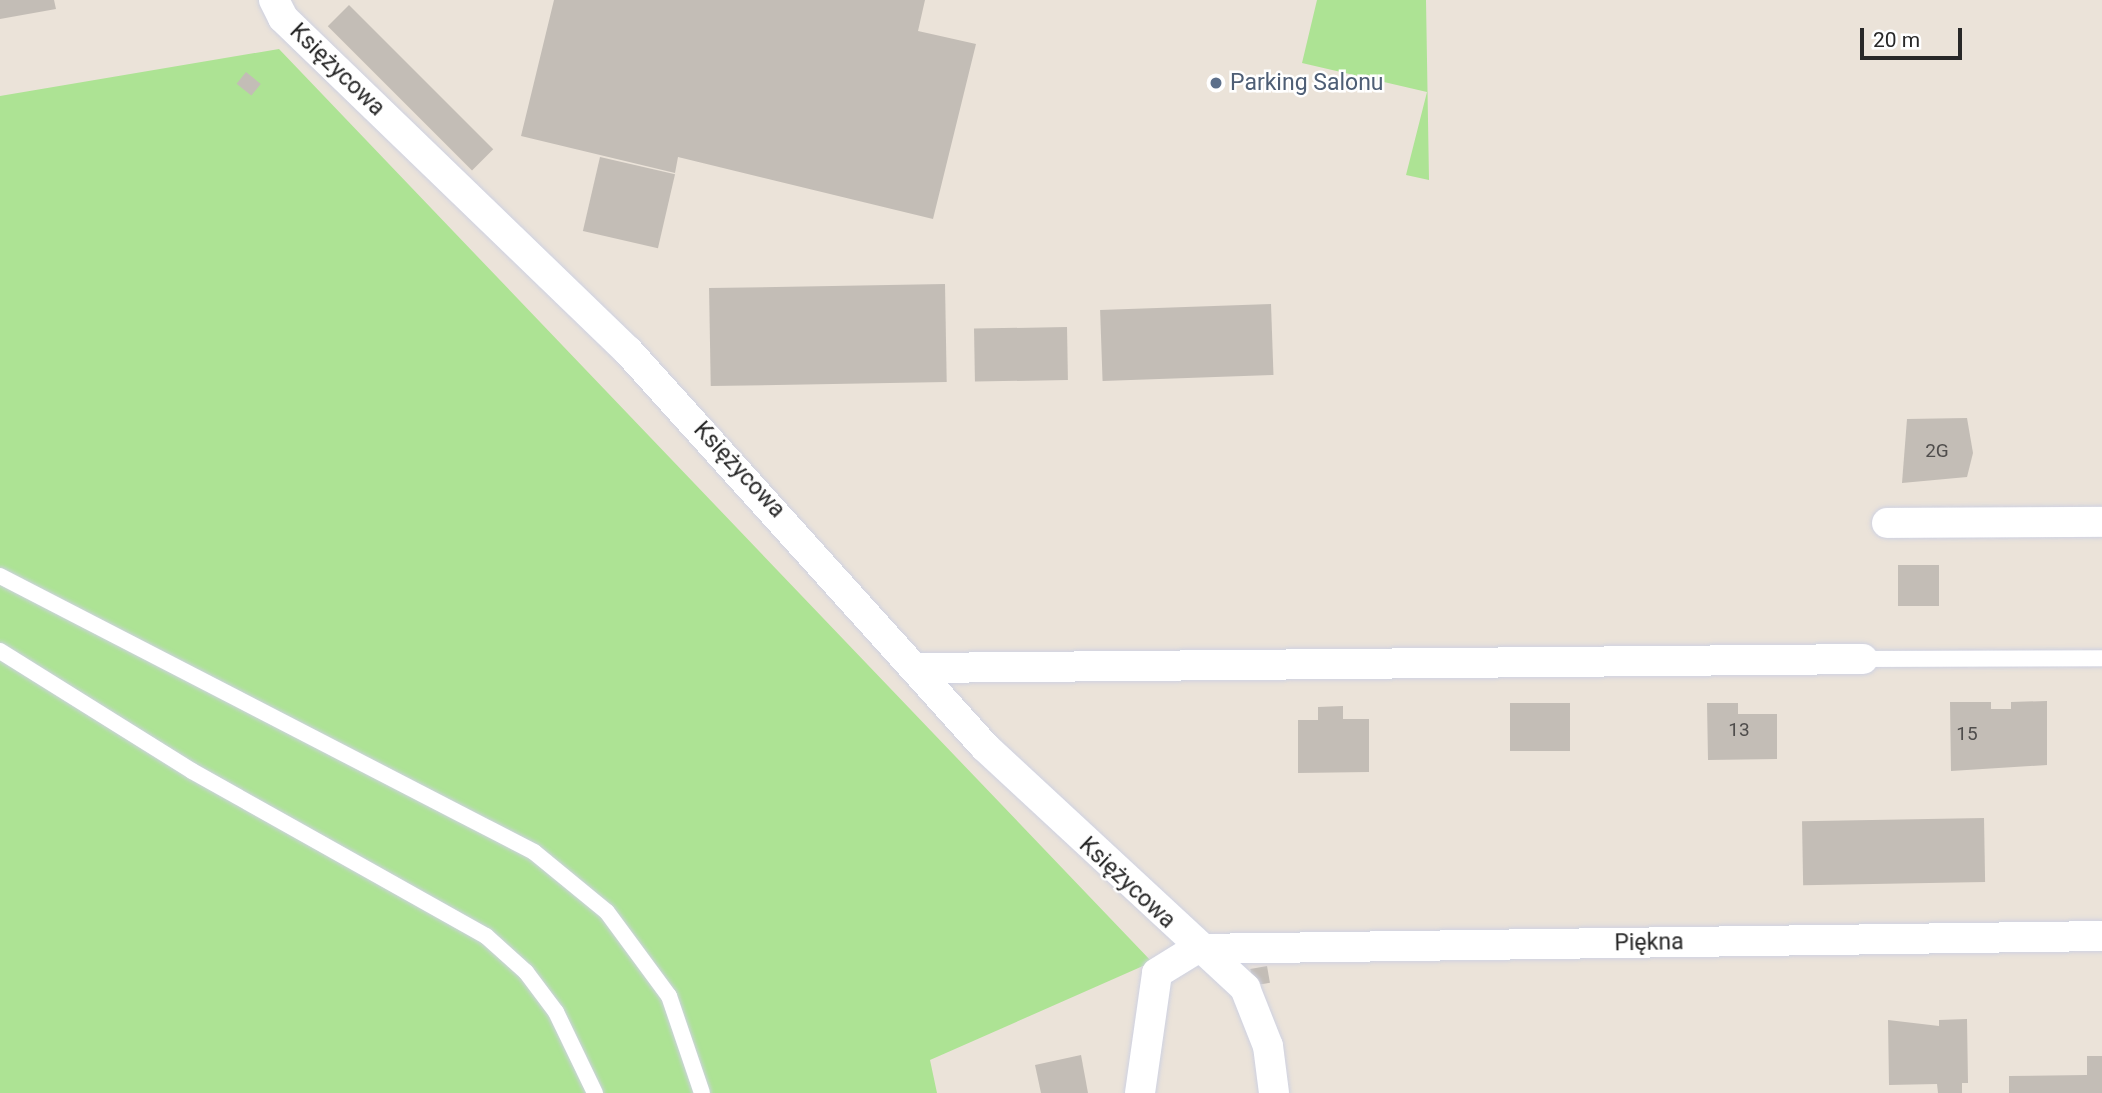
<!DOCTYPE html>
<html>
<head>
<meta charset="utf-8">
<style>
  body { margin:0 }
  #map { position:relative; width:2102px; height:1093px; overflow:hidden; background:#ebe3d9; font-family:Roboto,sans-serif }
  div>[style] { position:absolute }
  .green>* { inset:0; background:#ade394 }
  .building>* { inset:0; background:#c3bdb6; transform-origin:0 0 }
  .roads { filter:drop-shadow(0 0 2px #ced1e1) drop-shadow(0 0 2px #ced1e1) }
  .service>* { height:16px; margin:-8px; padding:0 8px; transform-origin:8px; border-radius:8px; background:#fff }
  .minor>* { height:30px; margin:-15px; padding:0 15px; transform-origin:15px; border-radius:15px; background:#fff }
  .dots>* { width:19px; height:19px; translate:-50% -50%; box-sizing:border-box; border:4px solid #fff; border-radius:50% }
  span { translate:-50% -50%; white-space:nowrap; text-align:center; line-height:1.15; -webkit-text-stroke:5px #fff; paint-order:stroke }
  .number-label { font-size:19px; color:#4f4d4c }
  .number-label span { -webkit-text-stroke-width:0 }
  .street-label { font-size:23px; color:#282828 }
  .service-label { font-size:23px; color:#4e5e75 }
  .left { translate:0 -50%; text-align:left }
  .scale { position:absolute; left:1860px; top:28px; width:102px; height:32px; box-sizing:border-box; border:4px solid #282828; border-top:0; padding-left:9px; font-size:21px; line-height:24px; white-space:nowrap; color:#282828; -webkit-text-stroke:5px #fff; paint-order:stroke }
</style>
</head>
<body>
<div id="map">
  <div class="green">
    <div style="clip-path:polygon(1317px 0,1426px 0,1429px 180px,1406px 175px,1427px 92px,1302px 63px)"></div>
    <div style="clip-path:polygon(279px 49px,1152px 962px,930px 1060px,937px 1093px,0 1093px,0 96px)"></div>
  </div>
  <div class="building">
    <div style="clip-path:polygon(0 0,54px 0,56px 9px,0 19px)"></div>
    <div style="clip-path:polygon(554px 0,925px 0,918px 31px,976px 44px,933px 219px,678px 157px,675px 173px,521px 136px)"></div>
    <div style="left:349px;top:5px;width:204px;height:30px;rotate:45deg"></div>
    <div style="left:246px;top:72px;width:19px;height:15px;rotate:39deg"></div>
    <div style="left:600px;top:157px;width:77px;height:76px;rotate:13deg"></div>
    <div style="left:945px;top:284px;width:98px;height:236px;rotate:89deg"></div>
    <div style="left:1271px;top:304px;width:71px;height:171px;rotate:88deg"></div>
    <div style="left:1067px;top:327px;width:53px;height:93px;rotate:89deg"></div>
    <div style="clip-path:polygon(1967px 418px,1973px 453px,1967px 477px,1902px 483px,1907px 419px)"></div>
    <div style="left:1939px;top:565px;width:41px;height:41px;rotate:90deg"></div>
    <div style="clip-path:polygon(2047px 701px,2047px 765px,1951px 771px,1950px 702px,1991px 702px,1991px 709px,2011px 709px,2011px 702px)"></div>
    <div style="left:1510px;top:703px;width:60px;height:48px"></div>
    <div style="clip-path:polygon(1707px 703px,1738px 703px,1738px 714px,1777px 714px,1777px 759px,1708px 760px)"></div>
    <div style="clip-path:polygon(1343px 706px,1343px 719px,1369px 719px,1369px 772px,1298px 773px,1298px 720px,1318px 720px,1318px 707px)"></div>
    <div style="left:1984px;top:818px;width:64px;height:182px;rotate:89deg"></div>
    <div style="left:1267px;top:966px;width:17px;height:17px;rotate:80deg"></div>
    <div style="clip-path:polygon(1967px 1019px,1968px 1083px,1962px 1083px,1962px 1093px,1938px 1093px,1937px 1084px,1889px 1085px,1888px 1020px,1939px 1026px,1939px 1020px)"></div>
    <div style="clip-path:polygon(1081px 1055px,1088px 1093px,1041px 1093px,1035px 1065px)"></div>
    <div style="clip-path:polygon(2087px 1056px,2102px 1056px,2102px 1093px,2009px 1093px,2009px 1076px,2087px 1075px)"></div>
  </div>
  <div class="roads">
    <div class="service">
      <div style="left:0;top:576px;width:601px;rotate:27.33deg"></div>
      <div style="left:534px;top:852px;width:94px;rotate:39.4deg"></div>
      <div style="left:607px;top:912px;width:104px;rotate:53.6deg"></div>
      <div style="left:669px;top:996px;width:102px;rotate:71.2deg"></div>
      <div style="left:0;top:651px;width:226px;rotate:32deg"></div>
      <div style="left:192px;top:771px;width:337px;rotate:29.3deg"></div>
      <div style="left:486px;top:936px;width:54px;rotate:42deg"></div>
      <div style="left:526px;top:972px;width:50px;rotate:53.1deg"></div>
      <div style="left:556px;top:1012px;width:90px;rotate:64.3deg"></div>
      <div style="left:1863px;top:659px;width:239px;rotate:-0.2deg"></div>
    </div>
    <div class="minor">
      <div style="left:274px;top:0;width:20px;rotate:63deg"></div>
      <div style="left:283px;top:18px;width:479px;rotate:44deg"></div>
      <div style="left:628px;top:351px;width:533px;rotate:47.96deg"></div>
      <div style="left:985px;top:747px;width:355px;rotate:42.8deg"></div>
      <div style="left:1245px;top:988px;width:62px;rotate:68.4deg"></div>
      <div style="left:1268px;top:1046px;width:47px;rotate:82.7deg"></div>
      <div style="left:1887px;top:523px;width:215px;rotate:-0.3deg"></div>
      <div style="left:916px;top:668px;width:947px;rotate:-0.54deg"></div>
      <div style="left:1140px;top:1093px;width:121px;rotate:-81.9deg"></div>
      <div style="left:1157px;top:973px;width:46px;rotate:-31.6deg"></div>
      <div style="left:1196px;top:949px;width:906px;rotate:-0.82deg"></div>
    </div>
  </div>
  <div class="dots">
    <div style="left:1216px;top:83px;background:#5c6f8a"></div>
  </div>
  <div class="number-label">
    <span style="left:1937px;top:451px">2G</span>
    <span style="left:1739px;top:730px">13</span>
    <span style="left:1967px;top:734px">15</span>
  </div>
  <div class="street-label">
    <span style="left:337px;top:70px;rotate:44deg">Księżycowa</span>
    <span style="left:739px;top:470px;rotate:47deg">Księżycowa</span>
    <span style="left:1127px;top:883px;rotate:43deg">Księżycowa</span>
    <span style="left:1649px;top:943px;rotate:-1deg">Piękna</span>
  </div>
  <div class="service-label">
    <span class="left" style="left:1230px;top:83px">Parking Salonu</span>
  </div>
  <div class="scale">20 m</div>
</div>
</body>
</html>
